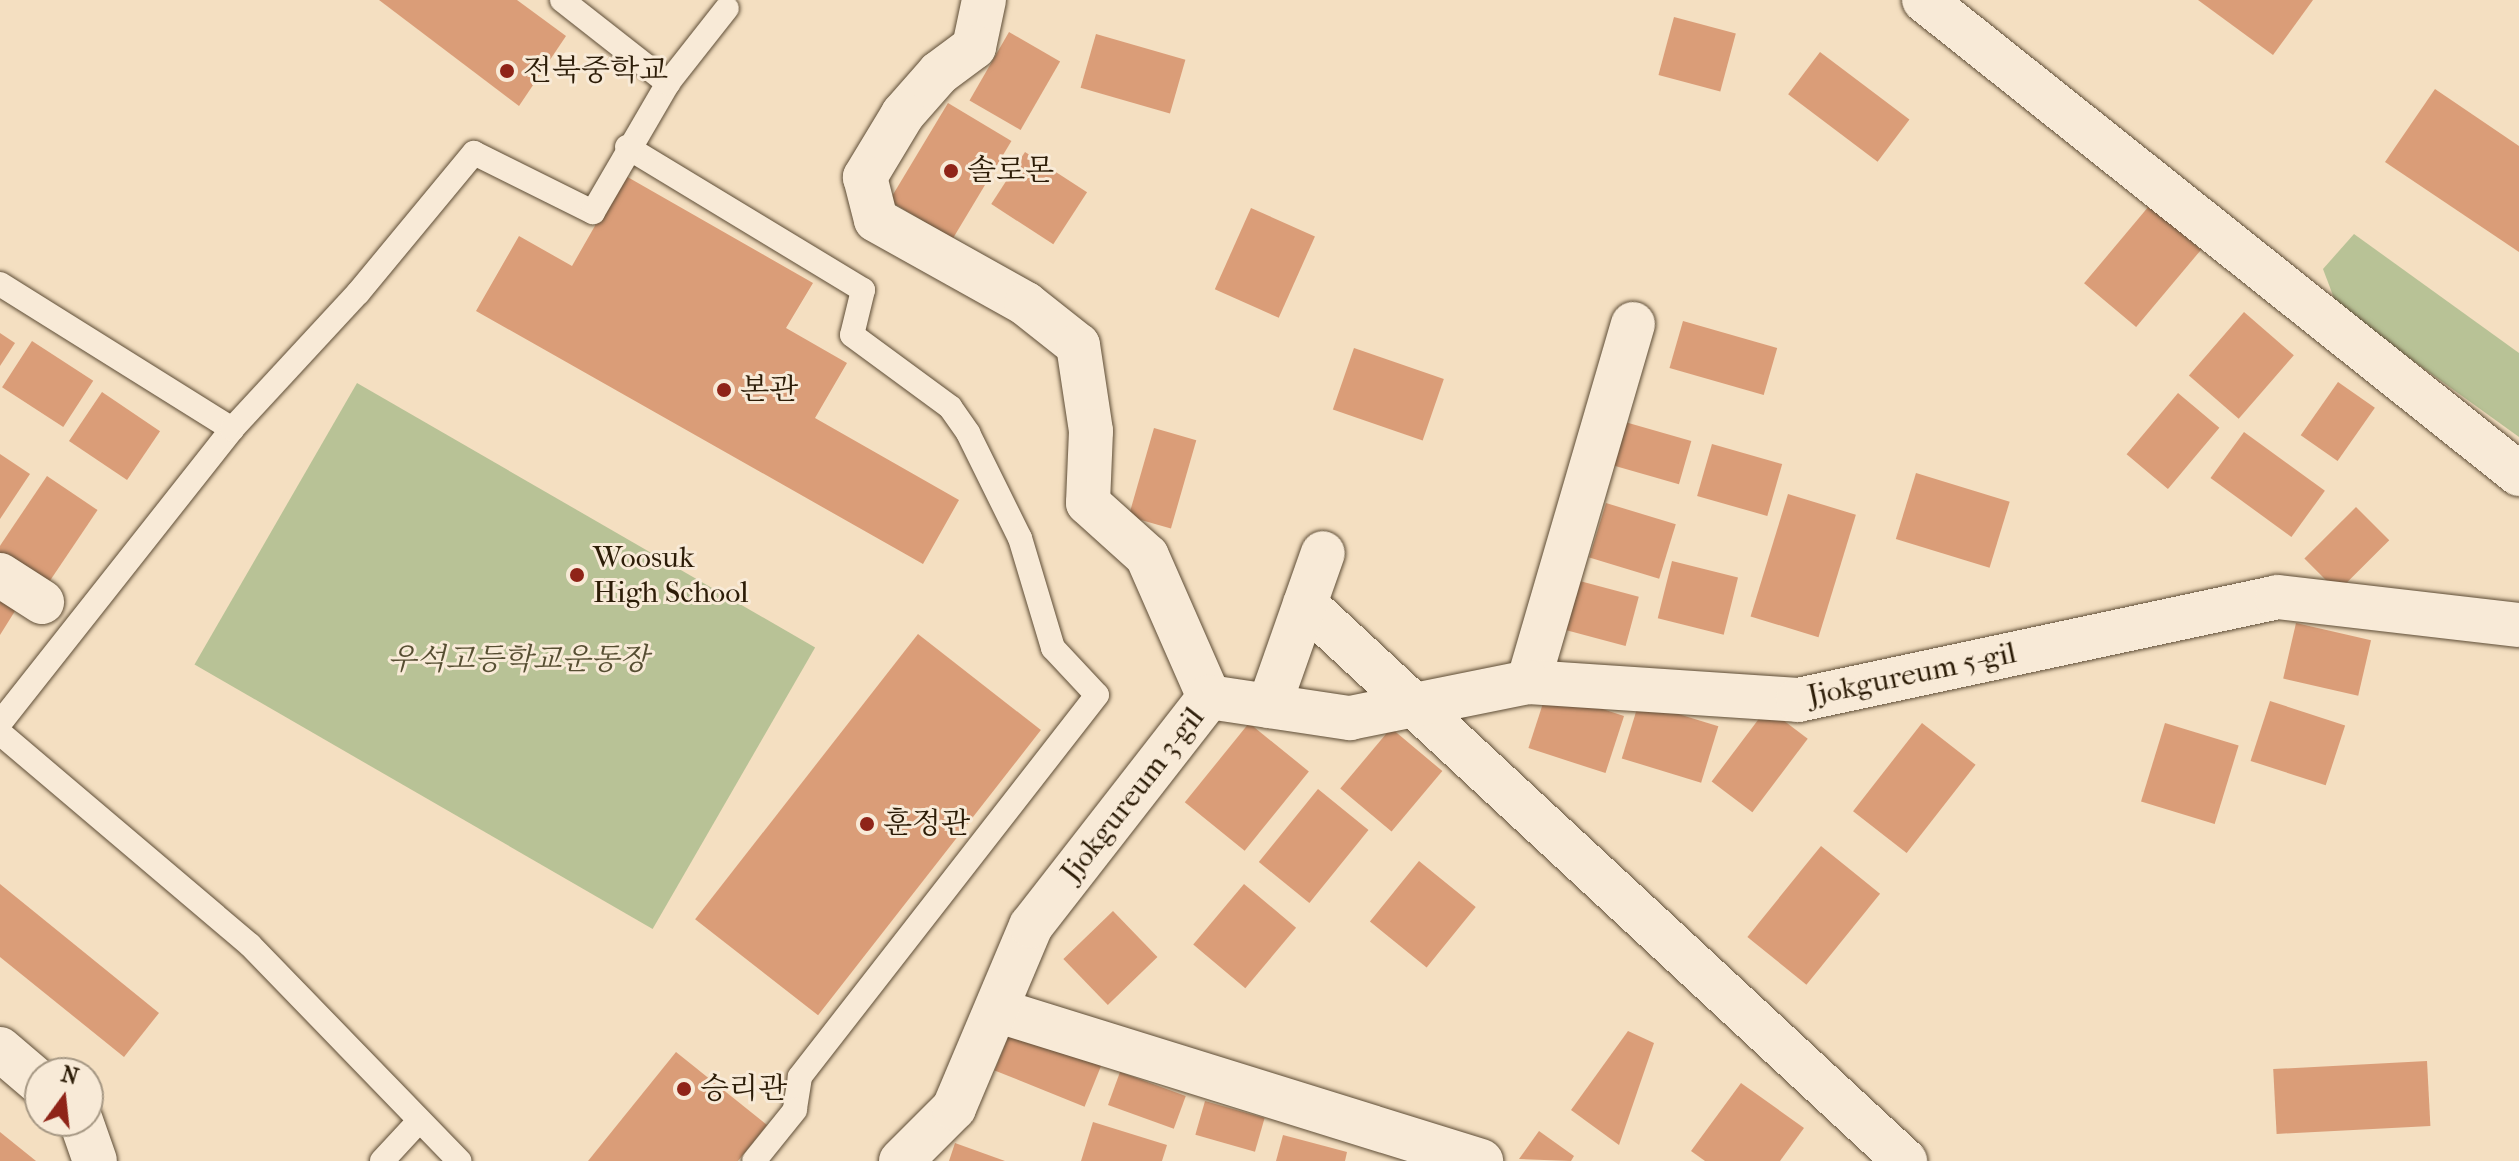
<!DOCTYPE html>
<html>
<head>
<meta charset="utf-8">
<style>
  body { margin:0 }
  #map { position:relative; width:2519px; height:1161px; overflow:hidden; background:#f4dfc1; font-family:"IM FELL French Canon","Noto Serif KR",serif }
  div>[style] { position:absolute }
  .green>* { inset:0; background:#b8c296; transform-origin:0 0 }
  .building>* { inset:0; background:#da9d78; transform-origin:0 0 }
  .roads { filter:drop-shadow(0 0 2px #5e4d36) drop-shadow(0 0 2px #5e4d36) }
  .lane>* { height:24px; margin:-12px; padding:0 12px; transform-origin:12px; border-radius:12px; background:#f8ead7 }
  .street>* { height:44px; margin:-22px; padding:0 22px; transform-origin:22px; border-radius:22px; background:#f8ead7 }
  .dots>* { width:22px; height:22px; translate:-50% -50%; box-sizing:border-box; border:4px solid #f8ead7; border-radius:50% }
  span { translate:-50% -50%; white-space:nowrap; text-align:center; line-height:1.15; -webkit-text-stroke:6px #f8ead7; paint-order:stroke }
  .poi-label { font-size:30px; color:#2c1c07 }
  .left { translate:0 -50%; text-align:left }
  .park-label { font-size:30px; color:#564e32; font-style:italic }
  .street-label { font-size:30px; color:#2c1c07 }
  .north { position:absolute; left:24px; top:1057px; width:80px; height:80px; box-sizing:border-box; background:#f8ead7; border:2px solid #a69884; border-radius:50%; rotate:15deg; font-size:22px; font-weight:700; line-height:32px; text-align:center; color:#2c1c07 }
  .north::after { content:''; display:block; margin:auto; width:28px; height:36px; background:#8f2418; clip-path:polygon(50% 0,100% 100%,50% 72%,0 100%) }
</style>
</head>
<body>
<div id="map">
  <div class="green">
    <div style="clip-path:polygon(2354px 234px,2519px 353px,2519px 437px,2337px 306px,2323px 269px)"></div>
    <div style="left:357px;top:383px;width:529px;height:325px;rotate:30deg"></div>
  </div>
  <div class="building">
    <div style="clip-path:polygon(379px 0,517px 0,566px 36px,519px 106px)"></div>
    <div style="clip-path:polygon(2198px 0,2313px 0,2273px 55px)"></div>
    <div style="left:1674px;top:17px;width:64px;height:60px;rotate:15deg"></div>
    <div style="left:1009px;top:32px;width:59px;height:79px;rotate:30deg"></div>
    <div style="left:1096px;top:34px;width:93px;height:56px;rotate:16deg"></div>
    <div style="left:1820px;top:52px;width:112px;height:53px;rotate:37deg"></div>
    <div style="clip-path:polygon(2435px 89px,2519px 146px,2519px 252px,2385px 162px)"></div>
    <div style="left:948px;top:103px;width:74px;height:114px;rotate:31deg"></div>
    <div style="left:1025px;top:152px;width:74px;height:62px;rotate:33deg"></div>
    <div style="clip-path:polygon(624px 175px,813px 283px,786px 328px,847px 363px,815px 418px,959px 500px,923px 564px,476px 311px,519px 236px,572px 266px)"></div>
    <div style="left:2149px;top:206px;width:68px;height:101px;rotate:40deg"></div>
    <div style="left:1251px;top:208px;width:70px;height:89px;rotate:24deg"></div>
    <div style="left:2244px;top:312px;width:66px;height:84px;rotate:41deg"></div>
    <div style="left:1683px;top:321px;width:98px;height:49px;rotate:16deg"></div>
    <div style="clip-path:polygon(0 333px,15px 343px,0 366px)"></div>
    <div style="left:32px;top:341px;width:73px;height:55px;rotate:33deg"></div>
    <div style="left:1354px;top:348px;width:95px;height:65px;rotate:19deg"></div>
    <div style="left:2338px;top:382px;width:45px;height:65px;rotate:35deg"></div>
    <div style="left:102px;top:392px;width:70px;height:59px;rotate:34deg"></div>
    <div style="left:2178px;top:393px;width:54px;height:80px;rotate:40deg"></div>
    <div style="left:1625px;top:422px;width:69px;height:45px;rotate:16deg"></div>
    <div style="left:1154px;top:428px;width:44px;height:92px;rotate:16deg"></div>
    <div style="left:2244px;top:432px;width:100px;height:57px;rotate:36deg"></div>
    <div style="left:1712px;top:444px;width:73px;height:54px;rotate:16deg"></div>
    <div style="clip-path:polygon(0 454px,30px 474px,0 519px)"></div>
    <div style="left:1916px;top:473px;width:98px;height:69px;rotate:17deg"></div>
    <div style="left:47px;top:476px;width:61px;height:90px;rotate:34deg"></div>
    <div style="left:1788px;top:494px;width:71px;height:128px;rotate:17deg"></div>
    <div style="left:1606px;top:503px;width:73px;height:57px;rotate:17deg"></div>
    <div style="left:2356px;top:507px;width:47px;height:73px;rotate:45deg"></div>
    <div style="left:1672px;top:561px;width:68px;height:59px;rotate:14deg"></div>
    <div style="left:1576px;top:580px;width:65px;height:51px;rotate:15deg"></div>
    <div style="clip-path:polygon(0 591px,20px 603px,0 635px)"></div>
    <div style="left:2296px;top:623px;width:77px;height:57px;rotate:13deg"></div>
    <div style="left:918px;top:634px;width:156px;height:362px;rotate:38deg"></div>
    <div style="left:1547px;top:691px;width:81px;height:60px;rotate:18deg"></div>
    <div style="left:2270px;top:701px;width:79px;height:63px;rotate:18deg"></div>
    <div style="left:1639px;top:702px;width:83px;height:59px;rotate:17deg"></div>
    <div style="left:1767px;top:708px;width:51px;height:92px;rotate:37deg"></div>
    <div style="left:1249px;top:723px;width:77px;height:102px;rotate:39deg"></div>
    <div style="left:1922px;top:723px;width:68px;height:112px;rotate:38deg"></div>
    <div style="left:2165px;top:723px;width:77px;height:82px;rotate:17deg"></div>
    <div style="left:1391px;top:728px;width:67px;height:79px;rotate:40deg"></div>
    <div style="left:1318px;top:789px;width:65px;height:94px;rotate:39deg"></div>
    <div style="left:1821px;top:846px;width:76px;height:117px;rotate:39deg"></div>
    <div style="left:1419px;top:861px;width:73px;height:78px;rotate:39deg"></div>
    <div style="clip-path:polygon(0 884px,159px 1013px,124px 1057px,0 957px)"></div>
    <div style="left:1244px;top:884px;width:68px;height:79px;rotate:40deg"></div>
    <div style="left:1113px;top:911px;width:64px;height:69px;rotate:46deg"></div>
    <div style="left:1013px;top:1025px;width:97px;height:49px;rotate:22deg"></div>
    <div style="clip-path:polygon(1628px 1031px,1654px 1043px,1619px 1145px,1571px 1110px)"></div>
    <div style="clip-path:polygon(676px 1052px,767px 1125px,738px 1161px,588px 1161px)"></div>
    <div style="left:2427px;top:1061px;width:65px;height:154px;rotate:87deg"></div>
    <div style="left:1120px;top:1072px;width:70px;height:35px;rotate:20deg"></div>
    <div style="clip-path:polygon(1741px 1083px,1804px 1128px,1780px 1161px,1705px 1161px,1691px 1151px)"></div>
    <div style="left:1205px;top:1101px;width:62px;height:35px;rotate:16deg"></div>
    <div style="clip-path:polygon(1093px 1122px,1167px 1145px,1162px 1161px,1081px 1161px)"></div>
    <div style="clip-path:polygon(1539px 1131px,1574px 1156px,1571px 1161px,1519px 1159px)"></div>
    <div style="clip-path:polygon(0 1132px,36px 1161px,0 1161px)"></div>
    <div style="clip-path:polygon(1283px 1135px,1347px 1152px,1345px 1161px,1276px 1161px)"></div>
    <div style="clip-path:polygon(955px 1143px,1005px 1161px,949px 1161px)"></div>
  </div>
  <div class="roads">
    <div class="lane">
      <div style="left:562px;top:0;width:135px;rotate:38.1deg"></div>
      <div style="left:627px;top:147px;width:276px;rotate:31.2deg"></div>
      <div style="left:863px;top:290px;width:46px;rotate:103.7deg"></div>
      <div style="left:852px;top:335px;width:122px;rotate:36.3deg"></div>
      <div style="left:950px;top:407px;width:32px;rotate:55deg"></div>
      <div style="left:968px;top:433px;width:117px;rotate:63.7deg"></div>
      <div style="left:1020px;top:538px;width:115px;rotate:73.3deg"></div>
      <div style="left:1053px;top:648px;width:64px;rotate:46.9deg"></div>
      <div style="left:1097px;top:695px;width:484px;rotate:127.9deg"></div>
      <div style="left:800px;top:1077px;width:33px;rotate:99deg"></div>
      <div style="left:795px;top:1110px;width:65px;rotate:128.8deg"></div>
      <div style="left:0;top:284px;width:274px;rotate:32deg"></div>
      <div style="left:0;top:723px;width:375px;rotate:-51.7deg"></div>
      <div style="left:232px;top:429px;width:185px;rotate:-47.2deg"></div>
      <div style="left:358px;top:293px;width:182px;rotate:-50.4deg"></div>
      <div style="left:474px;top:153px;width:133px;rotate:26.4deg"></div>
      <div style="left:593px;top:212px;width:149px;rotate:-59.8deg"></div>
      <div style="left:668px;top:83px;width:95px;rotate:-51.8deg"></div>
      <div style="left:0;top:733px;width:328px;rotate:40.3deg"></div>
      <div style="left:250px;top:945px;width:301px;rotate:45.9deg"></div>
      <div style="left:382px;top:1161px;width:54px;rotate:-47.2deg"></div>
    </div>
    <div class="street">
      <div style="left:984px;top:0;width:48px;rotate:102deg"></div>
      <div style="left:974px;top:47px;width:44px;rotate:143.4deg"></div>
      <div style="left:939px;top:73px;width:55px;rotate:131.3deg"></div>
      <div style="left:903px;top:114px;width:74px;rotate:121.1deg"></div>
      <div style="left:865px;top:177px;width:44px;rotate:75.7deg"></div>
      <div style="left:876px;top:220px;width:172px;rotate:29.2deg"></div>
      <div style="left:1026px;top:304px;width:66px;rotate:38.3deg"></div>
      <div style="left:1078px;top:345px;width:87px;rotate:81.4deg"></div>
      <div style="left:1091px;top:431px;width:72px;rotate:92.4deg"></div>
      <div style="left:1088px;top:503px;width:79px;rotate:41.9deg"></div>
      <div style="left:1147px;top:556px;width:154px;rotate:66.3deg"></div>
      <div style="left:1924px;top:0;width:761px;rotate:38.54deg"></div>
      <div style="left:1633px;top:324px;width:373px;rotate:106.3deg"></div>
      <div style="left:1528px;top:682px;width:271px;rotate:3.8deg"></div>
      <div style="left:1798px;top:700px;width:490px;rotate:-12.1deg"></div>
      <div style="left:2277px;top:597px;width:244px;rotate:6.6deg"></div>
      <div style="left:0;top:575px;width:50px;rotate:32.7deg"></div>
      <div style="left:1305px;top:604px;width:819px;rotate:42.87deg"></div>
      <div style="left:1269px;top:706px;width:162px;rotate:-70.6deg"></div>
      <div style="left:999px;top:1011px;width:505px;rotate:17.29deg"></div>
      <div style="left:0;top:1049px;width:52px;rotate:40.4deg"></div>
      <div style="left:81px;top:1121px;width:42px;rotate:70.7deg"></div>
      <div style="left:901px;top:1161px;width:75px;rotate:-45deg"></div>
      <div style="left:954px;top:1108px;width:198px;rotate:-67.1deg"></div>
      <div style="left:1031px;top:926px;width:290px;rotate:-52.1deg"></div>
      <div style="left:1209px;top:697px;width:143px;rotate:8.5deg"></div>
      <div style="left:1350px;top:718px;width:182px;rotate:-11.4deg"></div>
    </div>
  </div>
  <div class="dots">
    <div style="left:507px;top:71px;background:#8f2418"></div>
    <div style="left:951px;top:171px;background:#8f2418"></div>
    <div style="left:724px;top:390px;background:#8f2418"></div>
    <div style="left:577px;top:575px;background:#8f2418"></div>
    <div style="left:867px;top:824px;background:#8f2418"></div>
    <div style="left:684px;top:1089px;background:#8f2418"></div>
  </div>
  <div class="poi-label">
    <span class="left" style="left:523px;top:71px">전북중학교</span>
    <span class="left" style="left:967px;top:171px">솔로몬</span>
    <span class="left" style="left:740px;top:390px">본관</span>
    <span class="left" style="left:593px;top:575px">Woosuk<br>High School</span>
    <span class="left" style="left:883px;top:824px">훈정관</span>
    <span class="left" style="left:700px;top:1089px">승리관</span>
  </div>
  <div class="park-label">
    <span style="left:518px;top:660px">우석고등학교운동장</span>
  </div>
  <div class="street-label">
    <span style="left:1912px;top:675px;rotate:-12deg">Jjokgureum 5-gil</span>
    <span style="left:1133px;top:795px;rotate:-52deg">Jjokgureum 3-gil</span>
  </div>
  <div class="north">N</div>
</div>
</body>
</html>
